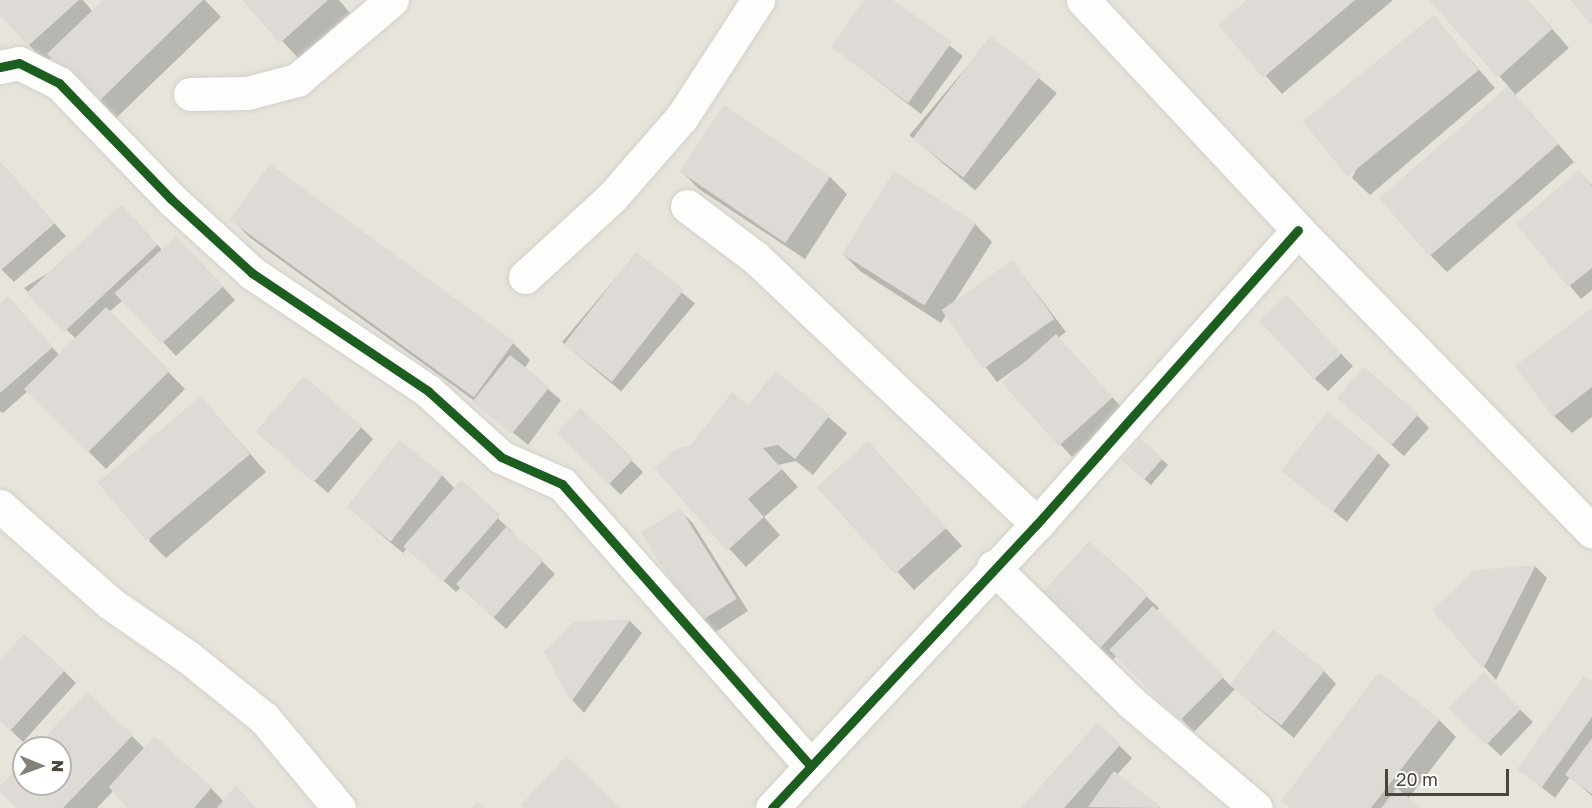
<!DOCTYPE html>
<html>
<head>
<meta charset="utf-8">
<style>
  body { margin:0 }
  #map { position:relative; width:1592px; height:808px; overflow:hidden; background:#f4f2ee; font-family:"Golos Text",sans-serif }
  div>[style] { position:absolute }
  .residential>* { inset:0; background:#e7e4dc }
  .shadow>* { inset:0; background:#0003; transform-origin:0 0 }
  .building>* { inset:0; background:#dedbd6; transform-origin:0 0 }
  .roads { filter:drop-shadow(0 0 2px #d2d0cb) drop-shadow(0 0 2px #d2d0cb) }
  .minor>* { height:33px; margin:-16.5px; padding:0 16.5px; transform-origin:16.5px; border-radius:16.5px; background:#fdfdfc }
  .cycleway>* { height:9px; margin:-4.5px; padding:0 4.5px; transform-origin:4.5px; border-radius:4.5px; background:#1b5e20 }
  span { translate:-50% -50%; white-space:nowrap; text-align:center; line-height:1.15; -webkit-text-stroke:5px #fff; paint-order:stroke }
  .north { position:absolute; left:12px; top:736px; width:60px; height:60px; box-sizing:border-box; background:#fff; border:2px solid #b7b4b0; border-radius:50%; rotate:91deg; font-size:16px; font-weight:700; line-height:24px; text-align:center; color:#4b4439 }
  .north::after { content:''; display:block; margin:auto; width:21px; height:27px; background:#868178; clip-path:polygon(50% 0,100% 100%,50% 72%,0 100%) }
  .scale { position:absolute; left:1385px; top:769px; width:124px; height:27px; box-sizing:border-box; border:3px solid #4b4439; border-top:0; padding-left:8px; font-size:18px; line-height:21px; white-space:nowrap; color:#4b4439; -webkit-text-stroke:4px #fff; paint-order:stroke }
</style>
</head>
<body>
<div id="map">
  <div class="residential">
    <div style="clip-path:polygon(evenodd,0 0,1592px 0,1592px 808px,0 808px,0 0,24px 748px,60px 748px,60px 784px,24px 784px,24px 748px)"></div>
  </div>
  <div class="shadow">
    <div style="clip-path:polygon(0 0,83px 0,93px 12px,105px 0,205px 0,221px 17px,114px 120px,53px 57px,46px 63px,29px 45px,0 13px)"></div>
    <div style="clip-path:polygon(244px 0,339px 0,350px 13px,299px 59px)"></div>
    <div style="clip-path:polygon(866px 0,891px 0,963px 56px,921px 114px,833px 47px)"></div>
    <div style="clip-path:polygon(1249px 0,1393px 0,1282px 94px,1220px 25px)"></div>
    <div style="clip-path:polygon(1431px 0,1527px 0,1569px 48px,1515px 95px,1574px 162px,1447px 272px,1430px 255px,1509px 87px)"></div>
    <div style="clip-path:polygon(1433px 17px,1495px 88px,1370px 195px,1352px 178px)"></div>
    <div style="left:991px;top:38px;width:86px;height:127px;rotate:40deg"></div>
    <div style="clip-path:polygon(0 164px,66px 236px,14px 282px,0 268px)"></div>
    <div style="clip-path:polygon(682px 172px,830px 177px,847px 194px,805px 259px,699px 189px)"></div>
    <div style="clip-path:polygon(1579px 172px,1592px 185px,1592px 290px,1581px 299px,1518px 224px)"></div>
    <div style="clip-path:polygon(134px 219px,163px 251px,189px 250px,235px 300px,176px 356px,123px 300px,109px 312px,185px 389px,106px 469px,28px 391px,3px 413px,0 411px,0 305px,8px 298px,60px 356px,76px 339px,24px 288px)"></div>
    <div style="clip-path:polygon(232px 219px,513px 343px,530px 360px,524px 369px,561px 400px,528px 445px,476px 402px,249px 237px)"></div>
    <div style="clip-path:polygon(975px 224px,992px 242px,952px 305px,1013px 262px,1066px 332px,1058px 338px,1124px 410px,1072px 457px,1004px 383px,1025px 362px,997px 382px,946px 315px,941px 323px,860px 271px,843px 254px)"></div>
    <div style="left:636px;top:254px;width:77px;height:115px;rotate:40deg"></div>
    <div style="clip-path:polygon(1592px 309px,1592px 417px,1572px 433px,1554px 416px)"></div>
    <div style="clip-path:polygon(1299px 310px,1353px 366px,1328px 391px,1315px 379px)"></div>
    <div style="clip-path:polygon(776px 373px,847px 433px,813px 475px,796px 461px,778px 465px,798px 487px,764px 517px,780px 535px,746px 567px,656px 468px,749px 407px)"></div>
    <div style="clip-path:polygon(201px 398px,266px 472px,166px 558px,149px 541px)"></div>
    <div style="left:581px;top:410px;width:88px;height:32px;rotate:45deg"></div>
    <div style="clip-path:polygon(1352px 410px,1417px 415px,1429px 428px,1404px 456px)"></div>
    <div style="clip-path:polygon(361px 427px,373px 439px,328px 493px,271px 444px)"></div>
    <div style="clip-path:polygon(1142px 441px,1168px 465px,1151px 485px,1130px 467px)"></div>
    <div style="clip-path:polygon(1378px 453px,1390px 465px,1347px 522px,1284px 472px)"></div>
    <div style="clip-path:polygon(885px 461px,962px 546px,914px 590px,820px 488px)"></div>
    <div style="clip-path:polygon(442px 475px,455px 489px,461px 482px,555px 574px,506px 629px,461px 587px,456px 592px,407px 548px,403px 553px,348px 507px)"></div>
    <div style="clip-path:polygon(679px 510px,692px 522px,748px 611px,711px 635px,699px 623px)"></div>
    <div style="clip-path:polygon(1089px 543px,1159px 608px,1156px 612px,1230px 685px,1324px 671px,1336px 684px,1294px 738px,1235px 689px,1194px 732px,1117px 655px,1113px 660px,1054px 607px)"></div>
    <div style="clip-path:polygon(1535px 566px,1547px 578px,1496px 680px,1434px 610px)"></div>
    <div style="clip-path:polygon(630px 621px,642px 633px,584px 713px,573px 701px,545px 653px,573px 624px)"></div>
    <div style="clip-path:polygon(0 661px,64px 671px,76px 683px,23px 742px,0 720px)"></div>
    <div style="clip-path:polygon(1483px 674px,1533px 722px,1501px 756px,1463px 721px)"></div>
    <div style="clip-path:polygon(1592px 684px,1592px 796px,1570px 777px,1555px 798px,1519px 769px)"></div>
    <div style="clip-path:polygon(1439px 720px,1456px 737px,1408px 799px,1419px 808px,1290px 808px)"></div>
    <div style="clip-path:polygon(1098px 725px,1132px 758px,1117px 775px,1161px 808px,1023px 808px)"></div>
    <div style="clip-path:polygon(132px 736px,145px 749px,211px 788px,224px 802px,256px 808px,129px 808px,114px 790px,97px 808px,18px 808px,0 790px,24px 762px,24px 784px,60px 784px)"></div>
  </div>
  <div class="building">
    <div style="clip-path:polygon(0 0,79px 0,28px 46px,0 15px)"></div>
    <div style="clip-path:polygon(103px 0,203px 0,96px 104px,47px 54px)"></div>
    <div style="clip-path:polygon(242px 0,328px 0,280px 43px)"></div>
    <div style="clip-path:polygon(864px 0,893px 0,952px 42px,908px 103px,831px 47px)"></div>
    <div style="clip-path:polygon(1247px 0,1355px 0,1263px 78px,1218px 25px)"></div>
    <div style="clip-path:polygon(1429px 0,1527px 0,1552px 29px,1498px 78px)"></div>
    <div style="clip-path:polygon(1570px 0,1592px 0,1592px 26px)"></div>
    <div style="left:1434px;top:15px;width:71px;height:169px;rotate:51deg"></div>
    <div style="left:990px;top:36px;width:64px;height:129px;rotate:37deg"></div>
    <div style="left:1508px;top:86px;width:77px;height:171px;rotate:49deg"></div>
    <div style="left:724px;top:105px;width:128px;height:80px;rotate:34deg"></div>
    <div style="clip-path:polygon(0 161px,55px 223px,0 271px)"></div>
    <div style="left:270px;top:164px;width:302px;height:69px;rotate:36deg"></div>
    <div style="clip-path:polygon(1579px 170px,1592px 186px,1592px 268px,1568px 287px,1516px 224px)"></div>
    <div style="left:894px;top:171px;width:97px;height:98px;rotate:32deg"></div>
    <div style="left:121px;top:205px;width:54px;height:129px;rotate:47deg"></div>
    <div style="left:176px;top:236px;width:69px;height:84px;rotate:47deg"></div>
    <div style="left:636px;top:252px;width:61px;height:117px;rotate:38deg"></div>
    <div style="left:1013px;top:260px;width:72px;height:87px;rotate:55deg"></div>
    <div style="left:1287px;top:295px;width:80px;height:38px;rotate:47deg"></div>
    <div style="clip-path:polygon(8px 296px,53px 347px,0 393px,0 303px)"></div>
    <div style="left:106px;top:307px;width:90px;height:116px;rotate:45deg"></div>
    <div style="clip-path:polygon(1592px 308px,1592px 387px,1553px 417px,1515px 366px)"></div>
    <div style="left:1056px;top:334px;width:85px;height:73px;rotate:48deg"></div>
    <div style="left:510px;top:355px;width:51px;height:60px;rotate:39deg"></div>
    <div style="left:1364px;top:367px;width:72px;height:41px;rotate:41deg"></div>
    <div style="clip-path:polygon(776px 371px,830px 415px,795px 459px,778px 445px,763px 448px,782px 469px,748px 499px,764px 517px,727px 551px,654px 468px,675px 450px,691px 445px,732px 392px,748px 405px)"></div>
    <div style="left:304px;top:376px;width:77px;height:74px;rotate:41deg"></div>
    <div style="left:201px;top:396px;width:76px;height:135px;rotate:50deg"></div>
    <div style="left:581px;top:408px;width:73px;height:35px;rotate:44deg"></div>
    <div style="left:1327px;top:412px;width:66px;height:75px;rotate:38deg"></div>
    <div style="left:1141px;top:439px;width:29px;height:29px;rotate:41deg"></div>
    <div style="left:399px;top:440px;width:56px;height:85px;rotate:38deg"></div>
    <div style="left:868px;top:441px;width:117px;height:69px;rotate:48deg"></div>
    <div style="left:461px;top:480px;width:53px;height:88px;rotate:41deg"></div>
    <div style="left:680px;top:508px;width:107px;height:46px;rotate:58deg"></div>
    <div style="left:506px;top:527px;width:50px;height:76px;rotate:41deg"></div>
    <div style="left:1089px;top:541px;width:80px;height:73px;rotate:42deg"></div>
    <div style="clip-path:polygon(1536px 565px,1483px 669px,1432px 610px,1475px 570px)"></div>
    <div style="left:1153px;top:606px;width:100px;height:62px;rotate:45deg"></div>
    <div style="clip-path:polygon(631px 619px,571px 702px,544px 652px,573px 622px)"></div>
    <div style="left:1273px;top:629px;width:66px;height:71px;rotate:38deg"></div>
    <div style="clip-path:polygon(24px 634px,65px 670px,10px 731px,0 721px,0 659px)"></div>
    <div style="clip-path:polygon(1379px 672px,1440px 719px,1371px 808px,1290px 808px,1281px 801px)"></div>
    <div style="left:1483px;top:672px;width:53px;height:50px;rotate:44deg"></div>
    <div style="clip-path:polygon(1584px 676px,1592px 682px,1592px 717px,1542px 787px,1517px 769px)"></div>
    <div style="clip-path:polygon(87px 692px,133px 735px,63px 808px,16px 808px,0 792px,0 786px,24px 760px,24px 784px,60px 784px,60px 748px,35px 748px)"></div>
    <div style="clip-path:polygon(1097px 723px,1121px 744px,1064px 808px,1021px 808px)"></div>
    <div style="clip-path:polygon(154px 736px,212px 787px,194px 808px,127px 808px,109px 787px)"></div>
    <div style="clip-path:polygon(1592px 738px,1592px 794px,1565px 775px)"></div>
    <div style="clip-path:polygon(566px 756px,621px 808px,524px 808px,521px 805px)"></div>
    <div style="clip-path:polygon(1114px 771px,1160px 806px,1159px 808px,1088px 807px)"></div>
    <div style="clip-path:polygon(236px 785px,256px 808px,217px 808px)"></div>
    <div style="clip-path:polygon(1397px 788px,1421px 808px,1381px 808px)"></div>
    <div style="clip-path:polygon(477px 802px,484px 808px,472px 808px)"></div>
  </div>
  <div class="roads">
    <div class="minor">
      <div style="left:1083px;top:0;width:315px;rotate:46.9deg"></div>
      <div style="left:1298px;top:230px;width:421px;rotate:45.7deg"></div>
      <div style="left:0;top:67px;width:19px;rotate:-12deg"></div>
      <div style="left:19px;top:63px;width:45px;rotate:26.6deg"></div>
      <div style="left:59px;top:83px;width:161px;rotate:46deg"></div>
      <div style="left:171px;top:199px;width:110px;rotate:42.4deg"></div>
      <div style="left:252px;top:273px;width:212px;rotate:33.8deg"></div>
      <div style="left:428px;top:391px;width:98px;rotate:42.1deg"></div>
      <div style="left:501px;top:457px;width:67px;rotate:23.9deg"></div>
      <div style="left:562px;top:484px;width:376px;rotate:48.6deg"></div>
      <div style="left:190px;top:94px;width:57px;rotate:-1deg"></div>
      <div style="left:247px;top:93px;width:52px;rotate:-14.6deg"></div>
      <div style="left:297px;top:80px;width:124px;rotate:-40.1deg"></div>
      <div style="left:687px;top:206px;width:86px;rotate:37deg"></div>
      <div style="left:756px;top:258px;width:387px;rotate:43.4deg"></div>
      <div style="left:525px;top:277px;width:120px;rotate:-42.6deg"></div>
      <div style="left:613px;top:196px;width:105px;rotate:-48.9deg"></div>
      <div style="left:682px;top:117px;width:140px;rotate:-57deg"></div>
      <div style="left:0;top:506px;width:147px;rotate:41.4deg"></div>
      <div style="left:110px;top:603px;width:95px;rotate:34.7deg"></div>
      <div style="left:188px;top:657px;width:97px;rotate:38.8deg"></div>
      <div style="left:264px;top:718px;width:117px;rotate:50.2deg"></div>
      <div style="left:993px;top:567px;width:194px;rotate:44.4deg"></div>
      <div style="left:1132px;top:703px;width:162px;rotate:40.3deg"></div>
      <div style="left:772px;top:808px;width:388px;rotate:-47deg"></div>
      <div style="left:1037px;top:524px;width:393px;rotate:-48.4deg"></div>
    </div>
  </div>
  <div class="cycleway">
    <div style="left:0;top:67px;width:19px;rotate:-12deg"></div>
    <div style="left:19px;top:63px;width:45px;rotate:26.6deg"></div>
    <div style="left:59px;top:83px;width:161px;rotate:46deg"></div>
    <div style="left:171px;top:199px;width:110px;rotate:42.4deg"></div>
    <div style="left:252px;top:273px;width:212px;rotate:33.8deg"></div>
    <div style="left:428px;top:391px;width:98px;rotate:42.1deg"></div>
    <div style="left:501px;top:457px;width:67px;rotate:23.9deg"></div>
    <div style="left:562px;top:484px;width:376px;rotate:48.6deg"></div>
    <div style="left:772px;top:808px;width:388px;rotate:-47deg"></div>
    <div style="left:1037px;top:524px;width:393px;rotate:-48.4deg"></div>
  </div>
  <div class="north">N</div>
  <div class="scale">20 m</div>
</div>
</body>
</html>
